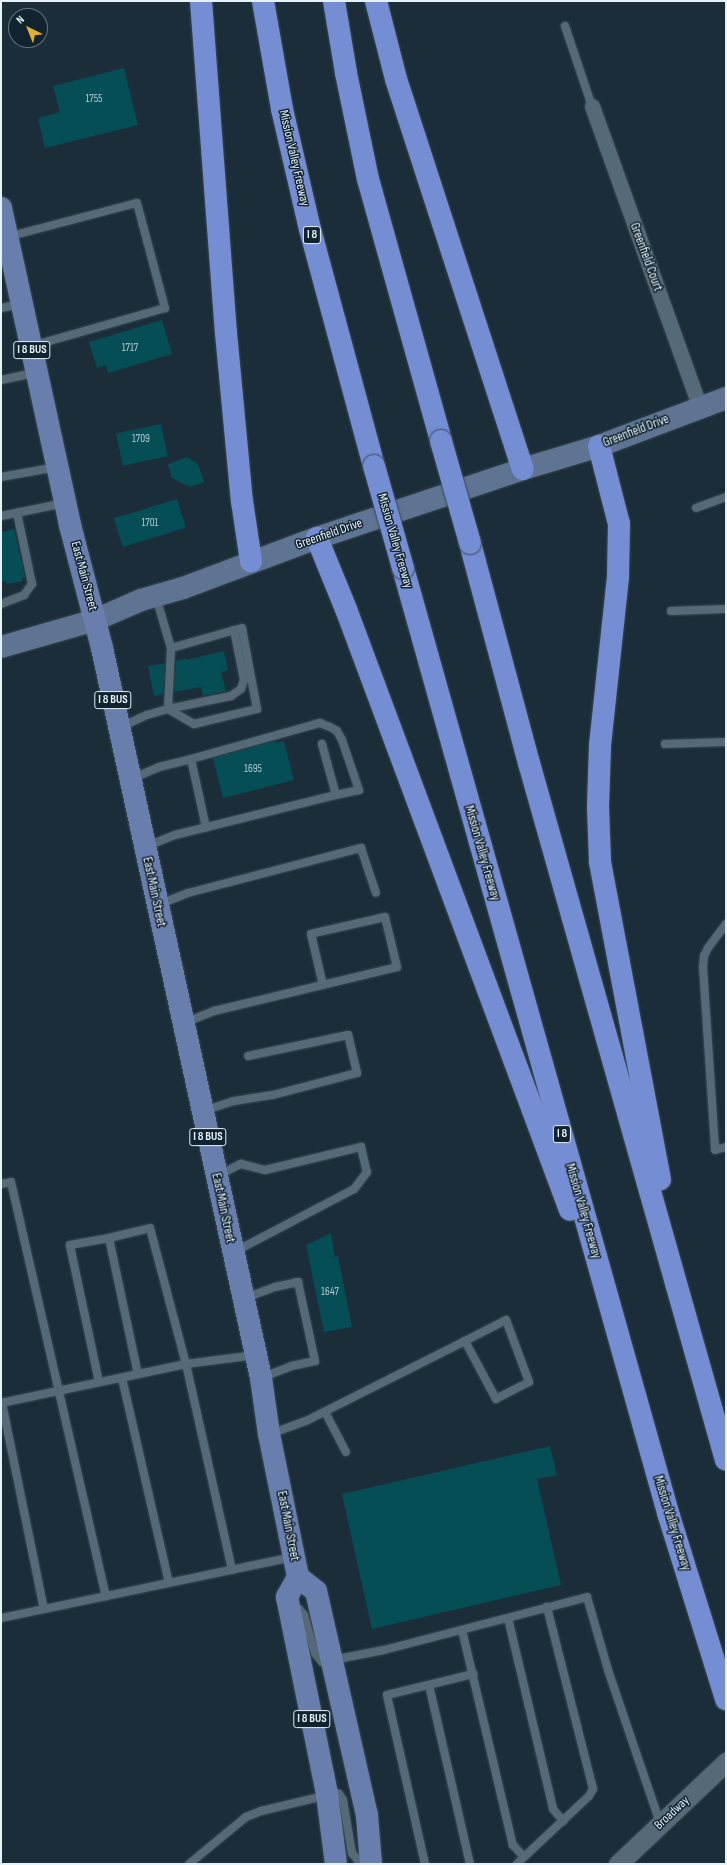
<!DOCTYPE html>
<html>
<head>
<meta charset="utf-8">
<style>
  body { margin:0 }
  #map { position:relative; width:727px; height:1865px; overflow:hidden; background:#1a2d39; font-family:"Sofia Sans Condensed",sans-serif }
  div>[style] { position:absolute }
  .building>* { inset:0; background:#064e56; transform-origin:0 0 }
  .roads { filter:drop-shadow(0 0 1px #3a4a54) drop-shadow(0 0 1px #3a4a54) }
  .service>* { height:8px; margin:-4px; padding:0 4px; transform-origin:4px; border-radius:4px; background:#556977 }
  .minor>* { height:15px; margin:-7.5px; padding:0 7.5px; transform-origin:7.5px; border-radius:7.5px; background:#556977 }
  .tertiary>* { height:19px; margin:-9.5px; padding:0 9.5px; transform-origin:9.5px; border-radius:9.5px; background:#556977 }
  .secondary>* { height:22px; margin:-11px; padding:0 11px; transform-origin:11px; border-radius:11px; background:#5f7493 }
  .primary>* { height:22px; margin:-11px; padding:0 11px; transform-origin:11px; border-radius:11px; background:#687fae }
  .motorway>* { height:22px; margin:-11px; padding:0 11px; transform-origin:11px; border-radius:11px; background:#758dd3 }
  .bridges { filter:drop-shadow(0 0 1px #3a4a54) drop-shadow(0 0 1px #3a4a54) }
  .motorway-bridge>* { height:22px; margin:-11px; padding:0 11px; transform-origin:11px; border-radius:11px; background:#758dd3 }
  span { translate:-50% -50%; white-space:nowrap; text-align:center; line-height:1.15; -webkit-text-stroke:3px #11232f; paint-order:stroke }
  .number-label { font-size:11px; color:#aec9d1 }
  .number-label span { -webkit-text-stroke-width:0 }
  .shield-label span { padding:1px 3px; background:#11232f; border:1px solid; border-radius:3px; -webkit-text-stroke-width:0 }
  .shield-label { font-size:12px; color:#e6f2fa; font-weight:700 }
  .street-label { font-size:13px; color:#e6f2fa }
  .frame { position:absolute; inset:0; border:2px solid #e6f2fa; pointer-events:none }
  .north { position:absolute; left:8px; top:8px; width:40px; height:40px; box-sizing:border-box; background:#11232f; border:1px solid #667680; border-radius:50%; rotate:317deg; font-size:11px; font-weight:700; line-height:16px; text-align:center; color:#e6f2fa }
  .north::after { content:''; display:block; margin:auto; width:14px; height:18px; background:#e2af34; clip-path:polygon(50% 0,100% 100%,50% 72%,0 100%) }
</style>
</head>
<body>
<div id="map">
  <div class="building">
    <div style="clip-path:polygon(124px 68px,138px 125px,45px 148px,38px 118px,60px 112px,53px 86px)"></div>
    <div style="clip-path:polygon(162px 320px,172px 354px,108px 373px,106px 365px,97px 368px,89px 342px)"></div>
    <div style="left:161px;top:424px;width:33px;height:46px;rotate:78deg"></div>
    <div style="clip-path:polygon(187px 457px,198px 464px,204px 482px,190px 487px,172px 478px,168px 464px)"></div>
    <div style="left:177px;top:499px;width:30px;height:66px;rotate:73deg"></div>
    <div style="clip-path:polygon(14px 529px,25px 577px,22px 578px,23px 581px,7px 584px,6px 581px,1px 582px,1px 532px)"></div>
    <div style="clip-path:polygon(224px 651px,228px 670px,221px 672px,226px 691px,203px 696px,201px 687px,174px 692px,176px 661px,186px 658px,186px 660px)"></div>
    <div style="clip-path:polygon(165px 663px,163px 694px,154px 696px,148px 666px)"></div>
    <div style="clip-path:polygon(275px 741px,275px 743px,284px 741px,294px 780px,223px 798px,213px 758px)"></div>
    <div style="clip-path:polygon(331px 1233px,335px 1257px,338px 1256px,352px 1327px,324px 1332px,306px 1245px)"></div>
    <div style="clip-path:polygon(550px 1446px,557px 1475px,537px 1479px,561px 1585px,372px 1629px,342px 1494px)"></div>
  </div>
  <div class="roads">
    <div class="service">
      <div style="left:565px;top:26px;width:84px;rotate:71.4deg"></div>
      <div style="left:7px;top:237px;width:134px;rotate:-14.7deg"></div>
      <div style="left:137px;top:203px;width:109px;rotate:75.1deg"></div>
      <div style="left:165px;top:308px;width:138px;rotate:164.1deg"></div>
      <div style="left:1px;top:308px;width:21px;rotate:-11deg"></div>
      <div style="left:1px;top:380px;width:35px;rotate:-12deg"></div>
      <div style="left:1px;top:477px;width:57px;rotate:-10.1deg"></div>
      <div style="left:696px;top:508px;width:32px;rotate:-20deg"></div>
      <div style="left:1px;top:516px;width:65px;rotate:-11.5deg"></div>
      <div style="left:1px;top:604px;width:25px;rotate:-21deg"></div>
      <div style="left:24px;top:595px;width:14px;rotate:-54deg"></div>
      <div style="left:32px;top:584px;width:73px;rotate:-101.9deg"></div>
      <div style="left:671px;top:611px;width:55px;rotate:-2.1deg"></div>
      <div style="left:171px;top:648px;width:61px;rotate:92.8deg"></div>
      <div style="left:168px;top:709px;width:64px;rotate:-11.7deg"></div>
      <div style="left:231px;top:696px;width:12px;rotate:-35deg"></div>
      <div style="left:241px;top:689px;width:9px;rotate:-72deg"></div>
      <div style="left:244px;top:680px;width:51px;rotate:-101.3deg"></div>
      <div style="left:121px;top:727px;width:29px;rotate:-25deg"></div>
      <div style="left:147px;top:715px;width:22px;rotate:-16deg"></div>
      <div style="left:168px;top:709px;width:30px;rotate:30deg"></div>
      <div style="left:194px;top:724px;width:65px;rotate:-13.4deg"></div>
      <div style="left:257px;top:709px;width:82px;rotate:-100.5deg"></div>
      <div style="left:242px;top:628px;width:74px;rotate:164.3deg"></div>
      <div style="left:171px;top:648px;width:53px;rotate:-106.4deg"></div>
      <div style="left:665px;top:744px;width:61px;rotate:-1.9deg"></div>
      <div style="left:191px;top:759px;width:134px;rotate:-15.6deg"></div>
      <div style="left:320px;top:723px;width:11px;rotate:22deg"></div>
      <div style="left:330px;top:727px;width:8px;rotate:30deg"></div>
      <div style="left:337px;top:731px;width:10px;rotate:61deg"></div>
      <div style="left:342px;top:740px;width:53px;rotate:71.2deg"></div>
      <div style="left:359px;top:790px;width:24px;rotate:168deg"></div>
      <div style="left:131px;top:779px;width:30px;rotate:-23deg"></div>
      <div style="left:159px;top:767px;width:33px;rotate:-14deg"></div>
      <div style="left:191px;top:759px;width:70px;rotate:77.6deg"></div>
      <div style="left:145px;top:847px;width:32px;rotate:-22deg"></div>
      <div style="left:175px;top:835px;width:166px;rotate:-14deg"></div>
      <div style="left:336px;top:795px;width:53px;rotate:-105.4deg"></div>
      <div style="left:158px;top:905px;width:32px;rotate:-22deg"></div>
      <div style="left:188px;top:893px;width:179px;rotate:-14.6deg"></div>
      <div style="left:361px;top:848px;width:47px;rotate:71.6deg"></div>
      <div style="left:726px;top:924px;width:30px;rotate:127deg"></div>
      <div style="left:708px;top:948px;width:9px;rotate:117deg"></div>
      <div style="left:704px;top:956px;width:11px;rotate:95deg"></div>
      <div style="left:703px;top:967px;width:183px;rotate:86.2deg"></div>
      <div style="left:715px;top:1150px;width:11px;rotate:-15deg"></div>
      <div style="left:184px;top:1023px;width:32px;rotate:-22deg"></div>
      <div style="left:214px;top:1011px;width:188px;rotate:-13.5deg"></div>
      <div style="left:397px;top:967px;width:51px;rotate:-103.5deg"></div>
      <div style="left:385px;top:917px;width:76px;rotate:167.1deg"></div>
      <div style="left:311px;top:934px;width:52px;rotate:76.8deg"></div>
      <div style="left:203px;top:1111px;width:33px;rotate:-18deg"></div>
      <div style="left:234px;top:1101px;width:39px;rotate:-9deg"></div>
      <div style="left:273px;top:1095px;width:87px;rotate:-14.7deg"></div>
      <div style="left:357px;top:1073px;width:39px;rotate:-103deg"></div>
      <div style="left:348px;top:1035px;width:102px;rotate:168.1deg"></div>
      <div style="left:219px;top:1175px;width:25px;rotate:-27deg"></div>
      <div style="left:241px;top:1164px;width:25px;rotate:14deg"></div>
      <div style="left:265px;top:1170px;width:99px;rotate:-13.5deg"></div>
      <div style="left:361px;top:1147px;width:26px;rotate:77deg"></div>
      <div style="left:367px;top:1172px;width:21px;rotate:127deg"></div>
      <div style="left:354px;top:1189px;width:136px;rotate:152.3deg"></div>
      <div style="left:1px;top:1184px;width:10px;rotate:-11deg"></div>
      <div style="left:11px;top:1182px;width:425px;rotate:77.1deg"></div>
      <div style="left:109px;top:1238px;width:42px;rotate:-13.7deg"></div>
      <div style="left:150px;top:1228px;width:141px;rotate:75.2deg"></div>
      <div style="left:186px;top:1364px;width:211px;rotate:77.4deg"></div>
      <div style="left:245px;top:1298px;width:32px;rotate:-20deg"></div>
      <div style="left:275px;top:1287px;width:24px;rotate:-12deg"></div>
      <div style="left:298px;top:1282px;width:81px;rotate:77.9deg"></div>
      <div style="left:315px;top:1361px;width:24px;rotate:168deg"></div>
      <div style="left:292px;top:1366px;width:33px;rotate:159deg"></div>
      <div style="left:122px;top:1378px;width:210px;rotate:77.1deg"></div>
      <div style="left:99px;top:1382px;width:140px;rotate:-102deg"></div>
      <div style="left:70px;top:1245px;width:40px;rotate:-10deg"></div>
      <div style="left:109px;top:1238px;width:139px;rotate:78deg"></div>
      <div style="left:1px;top:1403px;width:189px;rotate:-11.9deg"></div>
      <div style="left:186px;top:1364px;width:70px;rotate:-7.4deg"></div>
      <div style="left:2px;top:1403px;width:210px;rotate:78.5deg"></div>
      <div style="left:325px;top:1412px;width:45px;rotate:62.3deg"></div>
      <div style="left:270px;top:1434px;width:40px;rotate:-20.2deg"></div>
      <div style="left:308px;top:1420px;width:176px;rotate:-26.7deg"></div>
      <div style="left:465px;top:1341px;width:46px;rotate:-27.1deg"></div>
      <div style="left:506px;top:1320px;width:66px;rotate:69.6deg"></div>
      <div style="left:529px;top:1382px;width:37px;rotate:153deg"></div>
      <div style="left:496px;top:1399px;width:66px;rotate:-118.1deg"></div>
      <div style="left:292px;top:1605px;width:8px;rotate:30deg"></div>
      <div style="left:299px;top:1609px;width:8px;rotate:50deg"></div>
      <div style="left:304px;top:1615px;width:40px;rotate:74deg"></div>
      <div style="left:315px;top:1653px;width:11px;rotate:52deg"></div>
      <div style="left:322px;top:1662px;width:63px;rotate:-11deg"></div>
      <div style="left:384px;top:1650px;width:210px;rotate:-14.6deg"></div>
      <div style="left:587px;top:1597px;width:79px;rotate:73.9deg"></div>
      <div style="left:609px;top:1673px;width:158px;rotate:71.2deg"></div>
      <div style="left:1px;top:1618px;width:299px;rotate:-11.8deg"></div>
      <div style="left:508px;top:1618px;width:196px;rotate:76.7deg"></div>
      <div style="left:553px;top:1809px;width:16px;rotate:50deg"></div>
      <div style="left:462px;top:1630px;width:221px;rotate:76.7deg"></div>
      <div style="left:513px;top:1845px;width:16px;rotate:47deg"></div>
      <div style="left:524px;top:1857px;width:10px;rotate:135deg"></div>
      <div style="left:429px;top:1685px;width:184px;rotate:77.1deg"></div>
      <div style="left:524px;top:1857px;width:89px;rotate:-43.2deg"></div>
      <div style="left:589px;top:1796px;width:8px;rotate:-60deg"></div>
      <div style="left:593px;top:1789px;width:188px;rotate:-104.2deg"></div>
      <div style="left:189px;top:1864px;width:74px;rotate:-39.5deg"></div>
      <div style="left:246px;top:1817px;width:16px;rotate:-22deg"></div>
      <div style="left:261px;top:1811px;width:77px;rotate:-13.5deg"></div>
      <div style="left:336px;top:1793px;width:3px;rotate:18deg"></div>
      <div style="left:339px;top:1794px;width:7px;rotate:56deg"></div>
      <div style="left:343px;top:1800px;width:54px;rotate:80.4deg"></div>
      <div style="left:352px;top:1853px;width:14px;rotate:51deg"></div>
      <div style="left:425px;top:1864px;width:173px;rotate:-102.7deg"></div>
      <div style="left:387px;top:1695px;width:89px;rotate:-13.7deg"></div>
    </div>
    <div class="minor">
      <div style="left:592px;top:106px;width:320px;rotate:70.3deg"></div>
    </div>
    <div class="tertiary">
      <div style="left:618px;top:1864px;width:149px;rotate:-43.4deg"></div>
    </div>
    <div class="secondary">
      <div style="left:1px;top:647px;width:98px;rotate:-16deg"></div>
      <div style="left:95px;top:620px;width:50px;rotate:-23.5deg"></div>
      <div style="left:141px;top:600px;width:44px;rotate:-15.9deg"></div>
      <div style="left:183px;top:588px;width:143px;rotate:-20.5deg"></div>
      <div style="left:317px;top:538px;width:217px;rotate:-18.5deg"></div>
      <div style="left:523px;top:469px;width:79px;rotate:-16.8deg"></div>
      <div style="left:599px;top:446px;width:136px;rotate:-20.7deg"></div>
    </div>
    <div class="primary">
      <div style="left:1px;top:208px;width:324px;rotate:77.7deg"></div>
      <div style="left:70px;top:525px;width:127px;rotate:75.4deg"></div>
      <div style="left:102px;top:648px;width:747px;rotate:77.71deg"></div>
      <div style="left:261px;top:1378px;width:57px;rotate:81.9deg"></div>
      <div style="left:269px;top:1434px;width:146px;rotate:78.5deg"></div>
      <div style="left:298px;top:1577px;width:23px;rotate:119deg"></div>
      <div style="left:287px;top:1597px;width:201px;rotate:78.5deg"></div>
      <div style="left:327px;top:1794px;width:71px;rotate:82.7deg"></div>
      <div style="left:298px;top:1577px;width:23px;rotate:38deg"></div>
      <div style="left:316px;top:1591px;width:231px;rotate:77.2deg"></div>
      <div style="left:367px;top:1816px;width:48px;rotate:85.2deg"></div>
    </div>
    <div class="motorway">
      <div style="left:201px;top:1px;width:333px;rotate:85.7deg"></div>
      <div style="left:226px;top:333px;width:169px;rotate:84.6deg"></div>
      <div style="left:242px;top:501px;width:61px;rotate:81.5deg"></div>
      <div style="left:263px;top:1px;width:110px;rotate:80deg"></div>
      <div style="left:282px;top:109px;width:123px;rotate:76.9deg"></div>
      <div style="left:310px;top:229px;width:245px;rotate:74.9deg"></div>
      <div style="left:334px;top:1px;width:73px;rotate:80.5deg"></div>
      <div style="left:346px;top:73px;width:108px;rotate:78.3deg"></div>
      <div style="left:368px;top:179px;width:272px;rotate:74.4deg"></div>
      <div style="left:376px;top:1px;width:81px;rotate:75.6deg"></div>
      <div style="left:396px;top:79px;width:410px;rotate:72deg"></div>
      <div style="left:599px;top:446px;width:81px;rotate:75.6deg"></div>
      <div style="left:619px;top:524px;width:53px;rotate:91.1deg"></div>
      <div style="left:618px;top:577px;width:170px;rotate:96.1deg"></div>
      <div style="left:600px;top:746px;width:61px;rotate:91.9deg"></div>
      <div style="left:598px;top:807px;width:55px;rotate:87.9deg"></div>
      <div style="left:600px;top:862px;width:323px;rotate:79.3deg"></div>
      <div style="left:317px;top:538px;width:77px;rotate:67.8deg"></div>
      <div style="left:346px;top:609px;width:641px;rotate:69.56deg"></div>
      <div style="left:470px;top:543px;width:228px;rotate:75deg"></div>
      <div style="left:529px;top:763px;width:724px;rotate:74.22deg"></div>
      <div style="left:403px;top:568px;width:985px;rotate:74.33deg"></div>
      <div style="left:669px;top:1516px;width:192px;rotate:72.7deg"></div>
    </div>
  </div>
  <div class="bridges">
    <div class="motorway-bridge">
      <div style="left:441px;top:441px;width:106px;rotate:74.1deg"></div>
      <div style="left:374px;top:466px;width:106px;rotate:74.1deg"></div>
    </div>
  </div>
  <div class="number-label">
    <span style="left:94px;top:99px">1755</span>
    <span style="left:130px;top:348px">1717</span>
    <span style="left:141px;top:439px">1709</span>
    <span style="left:150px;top:523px">1701</span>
    <span style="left:253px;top:769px">1695</span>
    <span style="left:330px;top:1292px">1647</span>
  </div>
  <div class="shield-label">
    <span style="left:312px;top:235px">I 8</span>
    <span style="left:32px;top:350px">I 8 BUS</span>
    <span style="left:113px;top:700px">I 8 BUS</span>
    <span style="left:562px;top:1134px">I 8</span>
    <span style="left:208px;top:1137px">I 8 BUS</span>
    <span style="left:312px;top:1719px">I 8 BUS</span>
  </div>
  <div class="street-label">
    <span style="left:294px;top:158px;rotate:77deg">Mission Valley Freeway</span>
    <span style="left:646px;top:257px;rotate:70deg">Greenfield Court</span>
    <span style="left:636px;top:431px;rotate:-21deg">Greenfield Drive</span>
    <span style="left:329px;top:534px;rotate:-19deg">Greenfield Drive</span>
    <span style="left:395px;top:541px;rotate:74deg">Mission Valley Freeway</span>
    <span style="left:84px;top:576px;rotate:75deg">East Main Street</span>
    <span style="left:482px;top:853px;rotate:74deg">Mission Valley Freeway</span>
    <span style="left:154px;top:892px;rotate:78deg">East Main Street</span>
    <span style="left:223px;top:1208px;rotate:78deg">East Main Street</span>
    <span style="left:583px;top:1211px;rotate:74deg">Mission Valley Freeway</span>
    <span style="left:672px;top:1523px;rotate:73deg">Mission Valley Freeway</span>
    <span style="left:288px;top:1526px;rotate:79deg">East Main Street</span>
    <span style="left:672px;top:1813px;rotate:-43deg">Broadway</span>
  </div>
  <div class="frame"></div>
  <div class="north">N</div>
</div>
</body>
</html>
